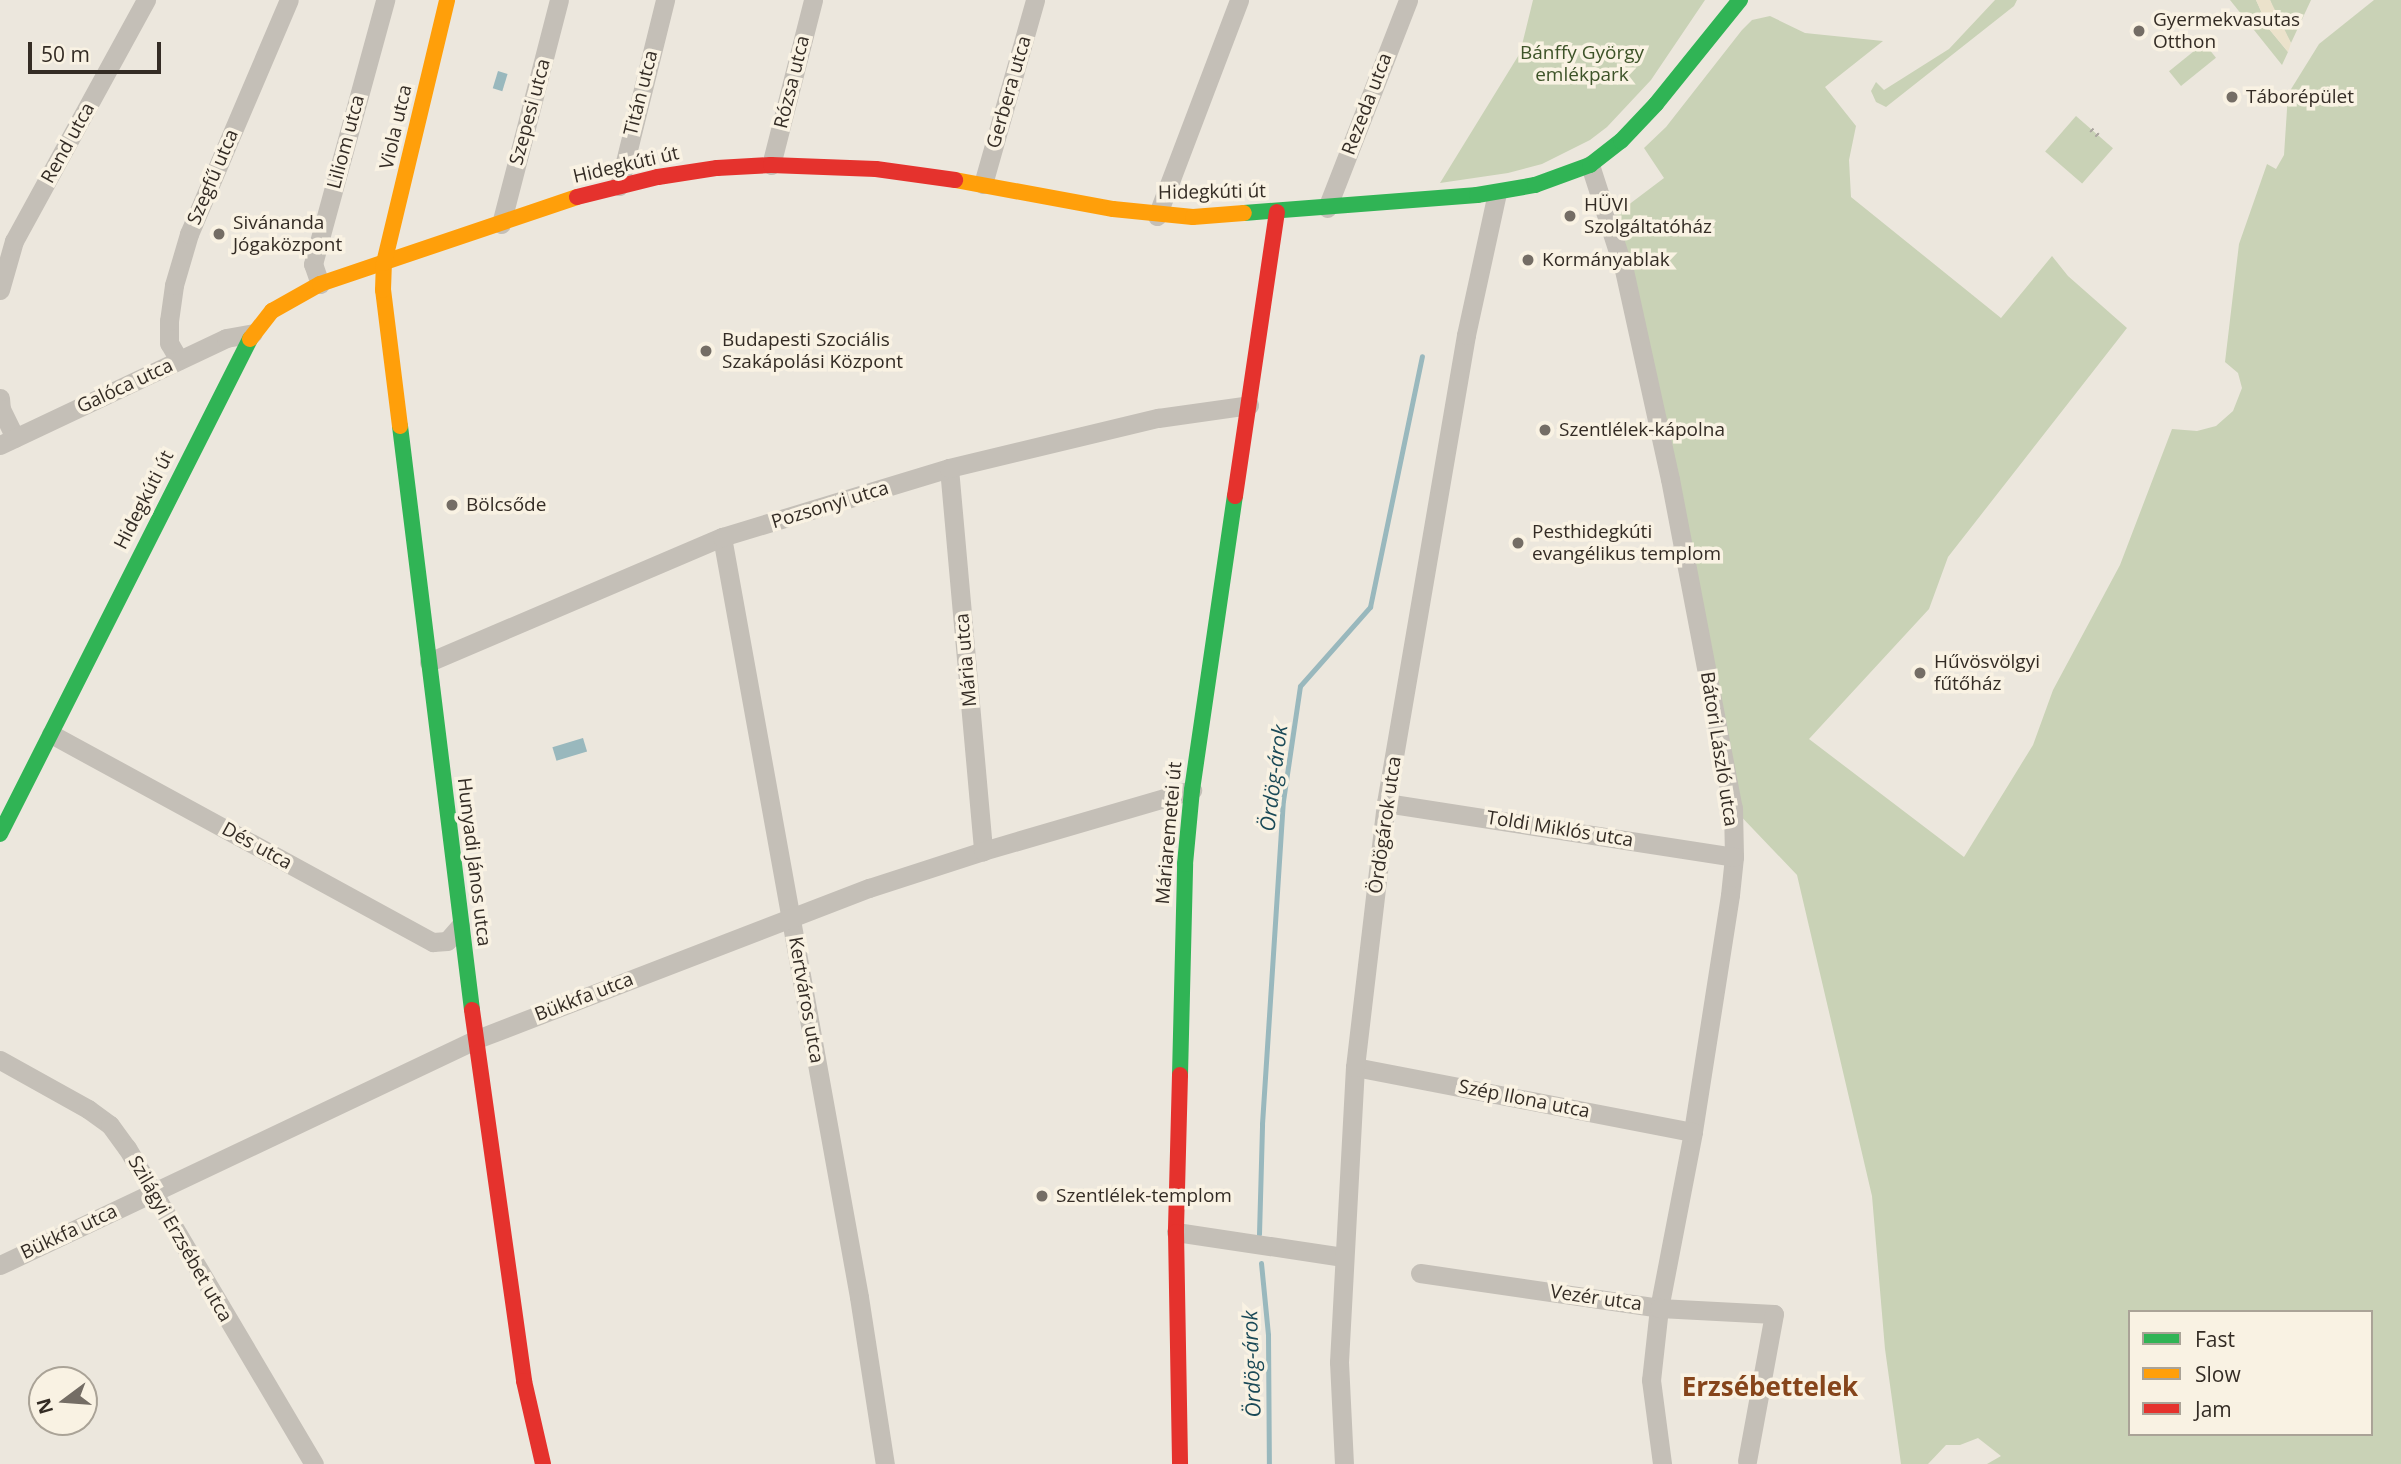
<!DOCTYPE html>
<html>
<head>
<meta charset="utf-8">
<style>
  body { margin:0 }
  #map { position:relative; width:2401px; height:1464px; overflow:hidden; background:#ece7dd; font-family:"Open Sans",sans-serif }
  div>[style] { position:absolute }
  .green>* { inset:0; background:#c9d2b6; transform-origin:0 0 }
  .plaza>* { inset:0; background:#ebe2cb }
  .water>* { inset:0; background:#99b8bd; transform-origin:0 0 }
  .stream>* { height:5px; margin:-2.5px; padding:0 2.5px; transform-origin:2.5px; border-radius:2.5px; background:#99b8bd }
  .street>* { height:19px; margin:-9.5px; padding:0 9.5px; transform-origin:9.5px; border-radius:9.5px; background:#c4bfb7 }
  .fast>* { height:16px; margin:-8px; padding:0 8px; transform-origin:8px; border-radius:8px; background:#30b455 }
  .slow>* { height:16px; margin:-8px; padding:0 8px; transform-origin:8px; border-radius:8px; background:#ff9f0a }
  .jam>* { height:16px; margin:-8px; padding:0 8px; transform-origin:8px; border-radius:8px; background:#e5322d }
  .rail>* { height:5px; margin-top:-2.5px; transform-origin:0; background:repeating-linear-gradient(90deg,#aca7a1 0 2px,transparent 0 7px) }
  .dots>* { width:19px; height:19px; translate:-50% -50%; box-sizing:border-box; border:4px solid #f9f2e3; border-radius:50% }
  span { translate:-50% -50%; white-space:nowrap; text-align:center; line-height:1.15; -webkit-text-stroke:7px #f9f2e3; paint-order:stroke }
  .poi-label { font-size:19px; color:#342c25 }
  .left { translate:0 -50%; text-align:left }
  .park-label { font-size:19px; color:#3d5328 }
  .street-label { font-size:19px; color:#342c25 }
  .water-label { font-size:21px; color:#194957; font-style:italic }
  .district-label { font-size:26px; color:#86451b; font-weight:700 }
  .legend { position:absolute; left:2128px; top:1310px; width:245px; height:126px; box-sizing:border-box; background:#f9f2e3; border:2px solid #aaa397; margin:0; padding:9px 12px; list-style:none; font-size:21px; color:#342c25 }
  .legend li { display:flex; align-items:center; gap:14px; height:35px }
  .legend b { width:35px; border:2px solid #aaa397 }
  .north { position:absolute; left:28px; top:1366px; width:70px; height:70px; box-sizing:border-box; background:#f9f2e3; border:2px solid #aaa397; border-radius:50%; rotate:254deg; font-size:19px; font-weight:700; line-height:28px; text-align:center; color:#342c25 }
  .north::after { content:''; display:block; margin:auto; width:24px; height:32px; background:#746d65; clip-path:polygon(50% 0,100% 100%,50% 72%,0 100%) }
  .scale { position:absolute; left:28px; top:42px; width:133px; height:32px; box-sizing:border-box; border:4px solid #342c25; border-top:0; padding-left:9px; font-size:21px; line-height:24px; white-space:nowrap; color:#342c25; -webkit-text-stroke:5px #f9f2e3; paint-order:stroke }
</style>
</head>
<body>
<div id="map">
  <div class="green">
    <div style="clip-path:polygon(1533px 0,1705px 0,1651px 80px,1607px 127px,1590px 140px,1542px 164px,1508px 173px,1440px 183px,1520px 53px)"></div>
    <div style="clip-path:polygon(1995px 0,2017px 0,2014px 6px,1886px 107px,1876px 102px,1871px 91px,1876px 82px,1884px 90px,1949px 49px)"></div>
    <div style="clip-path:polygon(2230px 0,2256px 0,2269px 29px,2288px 52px,2282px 65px)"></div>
    <div style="clip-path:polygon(2270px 0,2311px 0,2291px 43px,2276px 16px)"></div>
    <div style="clip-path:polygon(evenodd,2374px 0,2401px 0,2401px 1464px,1987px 1464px,2001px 1456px,1978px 1438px,1960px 1445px,1946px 1445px,1928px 1464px,1901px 1464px,1885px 1349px,1872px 1196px,1797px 875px,1733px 808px,1615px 215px,1664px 178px,1644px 148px,1666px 127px,1742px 30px,1752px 20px,1770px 16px,1805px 33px,1883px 41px,1825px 87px,1856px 126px,1849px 160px,1851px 197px,2001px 318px,2052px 256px,2068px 276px,2127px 328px,1948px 557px,1929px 609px,1809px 739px,1964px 857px,2033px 745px,2053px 690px,2120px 565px,2172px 429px,2197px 431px,2216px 426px,2233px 411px,2242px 388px,2238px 373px,2225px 362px,2239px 244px,2267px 164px,2276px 169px,2284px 155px,2288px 94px,2319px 44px,2374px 0,2130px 1312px,2371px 1312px,2371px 1434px,2130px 1434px,2130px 1312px)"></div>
    <div style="left:2204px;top:43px;width:19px;height:45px;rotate:51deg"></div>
    <div style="left:2076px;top:116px;width:49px;height:47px;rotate:41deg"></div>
  </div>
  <div class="plaza">
    <div style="clip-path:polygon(2256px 0,2270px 0,2291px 43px,2288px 52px,2269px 29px)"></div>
  </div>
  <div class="water">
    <div style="left:498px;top:71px;width:10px;height:18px;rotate:17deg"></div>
    <div style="left:583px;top:738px;width:14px;height:32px;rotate:73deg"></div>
  </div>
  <div class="stream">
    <div style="left:1259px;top:1234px;width:110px;rotate:-88.4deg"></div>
    <div style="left:1262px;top:1124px;width:324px;rotate:-86.3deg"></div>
    <div style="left:1283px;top:801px;width:116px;rotate:-81.6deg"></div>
    <div style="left:1300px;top:686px;width:106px;rotate:-48.5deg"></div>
    <div style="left:1370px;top:607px;width:256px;rotate:-78.3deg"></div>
    <div style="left:1261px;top:1263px;width:72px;rotate:84.4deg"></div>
    <div style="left:1268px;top:1335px;width:129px;rotate:89.6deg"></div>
  </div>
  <div class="street">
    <div style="left:771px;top:165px;width:170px;rotate:-75.7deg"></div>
    <div style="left:1590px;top:165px;width:110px;rotate:72.1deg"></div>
    <div style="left:1624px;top:270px;width:214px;rotate:77.6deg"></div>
    <div style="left:1670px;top:479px;width:335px;rotate:79.2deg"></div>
    <div style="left:1733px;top:808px;width:49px;rotate:88.8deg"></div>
    <div style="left:1734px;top:857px;width:38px;rotate:96deg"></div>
    <div style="left:1730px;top:895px;width:240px;rotate:98.9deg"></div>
    <div style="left:1693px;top:1132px;width:179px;rotate:100.9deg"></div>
    <div style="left:1659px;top:1308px;width:72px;rotate:96.3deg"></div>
    <div style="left:1651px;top:1380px;width:85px;rotate:82.5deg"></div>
    <div style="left:983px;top:184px;width:191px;rotate:-74.2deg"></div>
    <div style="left:619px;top:186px;width:192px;rotate:-76.1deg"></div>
    <div style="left:1327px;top:208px;width:223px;rotate:-68.7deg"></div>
    <div style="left:1157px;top:216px;width:231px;rotate:-69.2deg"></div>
    <div style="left:501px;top:224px;width:231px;rotate:-75.5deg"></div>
    <div style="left:320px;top:284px;width:21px;rotate:-109deg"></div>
    <div style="left:313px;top:264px;width:274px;rotate:-74.7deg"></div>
    <div style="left:0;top:290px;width:51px;rotate:-74.1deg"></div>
    <div style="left:14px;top:241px;width:275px;rotate:-61.3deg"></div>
    <div style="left:179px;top:360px;width:20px;rotate:-120deg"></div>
    <div style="left:169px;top:343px;width:22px;rotate:-90deg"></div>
    <div style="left:169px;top:321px;width:36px;rotate:-82deg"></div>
    <div style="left:174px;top:285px;width:53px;rotate:-73.6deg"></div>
    <div style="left:189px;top:234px;width:254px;rotate:-66.9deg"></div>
    <div style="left:0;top:398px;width:11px;rotate:85deg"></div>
    <div style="left:1px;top:409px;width:32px;rotate:64deg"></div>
    <div style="left:0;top:445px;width:250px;rotate:-25.3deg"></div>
    <div style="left:226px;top:338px;width:27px;rotate:-10deg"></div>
    <div style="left:949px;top:468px;width:385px;rotate:84.9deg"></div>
    <div style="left:722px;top:537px;width:772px;rotate:79.78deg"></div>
    <div style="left:859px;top:1297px;width:169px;rotate:81.2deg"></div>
    <div style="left:429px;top:662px;width:319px;rotate:-23.1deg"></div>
    <div style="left:722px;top:537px;width:237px;rotate:-16.9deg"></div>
    <div style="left:949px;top:468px;width:215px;rotate:-13.5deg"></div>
    <div style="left:1158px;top:418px;width:92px;rotate:-8.1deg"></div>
    <div style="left:51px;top:734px;width:435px;rotate:28.6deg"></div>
    <div style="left:433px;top:942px;width:14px;rotate:-4deg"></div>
    <div style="left:447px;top:941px;width:20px;rotate:-49deg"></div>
    <div style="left:1386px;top:803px;width:352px;rotate:8.8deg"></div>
    <div style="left:0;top:1060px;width:101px;rotate:29.1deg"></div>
    <div style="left:88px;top:1109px;width:27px;rotate:36deg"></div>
    <div style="left:110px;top:1125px;width:29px;rotate:54deg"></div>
    <div style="left:127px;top:1148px;width:367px;rotate:59.4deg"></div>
    <div style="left:1355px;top:1067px;width:344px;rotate:10.9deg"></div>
    <div style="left:1176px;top:1232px;width:169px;rotate:8.5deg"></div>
    <div style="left:0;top:1265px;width:528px;rotate:-25.35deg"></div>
    <div style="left:477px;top:1039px;width:420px;rotate:-21.1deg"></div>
    <div style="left:869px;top:888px;width:120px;rotate:-18deg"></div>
    <div style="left:983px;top:851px;width:218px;rotate:-16.3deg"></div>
    <div style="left:1420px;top:1273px;width:242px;rotate:8.3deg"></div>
    <div style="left:1659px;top:1308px;width:115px;rotate:3deg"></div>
    <div style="left:1774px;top:1314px;width:149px;rotate:100.4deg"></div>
    <div style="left:1344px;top:1464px;width:102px;rotate:-92.8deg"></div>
    <div style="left:1339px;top:1362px;width:295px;rotate:-86.9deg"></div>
    <div style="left:1355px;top:1067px;width:266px;rotate:-83.3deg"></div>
    <div style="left:1386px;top:803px;width:475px;rotate:-80.3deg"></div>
    <div style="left:1466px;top:335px;width:145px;rotate:-77.7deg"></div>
  </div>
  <div class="fast">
    <div style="left:1244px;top:213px;width:234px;rotate:-4.4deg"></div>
    <div style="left:1477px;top:195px;width:59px;rotate:-9.8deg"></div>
    <div style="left:1535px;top:185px;width:59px;rotate:-20deg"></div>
    <div style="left:1590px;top:165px;width:39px;rotate:-38deg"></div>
    <div style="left:1621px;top:141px;width:51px;rotate:-46.6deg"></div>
    <div style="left:1656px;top:104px;width:134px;rotate:-51.1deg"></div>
    <div style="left:400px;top:426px;width:588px;rotate:82.97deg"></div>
    <div style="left:0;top:834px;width:555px;rotate:-63.2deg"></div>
    <div style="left:1180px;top:1075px;width:211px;rotate:-88.6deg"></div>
    <div style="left:1185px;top:864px;width:74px;rotate:-84.6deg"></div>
    <div style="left:1192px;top:790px;width:297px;rotate:-81.7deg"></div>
  </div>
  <div class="slow">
    <div style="left:955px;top:180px;width:161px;rotate:10.4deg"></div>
    <div style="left:1113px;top:209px;width:80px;rotate:5.7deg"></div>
    <div style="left:1193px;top:217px;width:51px;rotate:-4.5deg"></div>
    <div style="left:250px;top:339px;width:36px;rotate:-52deg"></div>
    <div style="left:272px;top:311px;width:55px;rotate:-29.4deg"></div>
    <div style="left:320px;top:284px;width:271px;rotate:-18.7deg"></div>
    <div style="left:400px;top:426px;width:137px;rotate:-97.1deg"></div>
    <div style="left:383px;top:290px;width:27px;rotate:-88deg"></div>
    <div style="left:384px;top:263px;width:270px;rotate:-76.5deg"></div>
  </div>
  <div class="jam">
    <div style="left:577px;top:197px;width:83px;rotate:-13.9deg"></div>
    <div style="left:658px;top:177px;width:60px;rotate:-8.7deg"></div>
    <div style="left:717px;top:168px;width:54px;rotate:-3.2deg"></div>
    <div style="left:771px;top:165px;width:105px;rotate:2.2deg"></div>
    <div style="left:876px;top:169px;width:80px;rotate:7.9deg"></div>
    <div style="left:1235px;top:496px;width:287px;rotate:-81.6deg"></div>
    <div style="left:472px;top:1010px;width:375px;rotate:82deg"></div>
    <div style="left:524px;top:1381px;width:85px;rotate:77.1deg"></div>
    <div style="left:1180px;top:1075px;width:157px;rotate:91.5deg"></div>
    <div style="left:1176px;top:1232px;width:232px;rotate:89deg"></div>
  </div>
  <div class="rail">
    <div style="left:2091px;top:129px;width:13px;rotate:42deg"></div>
  </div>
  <div class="dots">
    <div style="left:2139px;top:31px;background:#746d65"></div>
    <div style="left:2232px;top:97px;background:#746d65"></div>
    <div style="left:1570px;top:216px;background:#746d65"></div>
    <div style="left:219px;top:234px;background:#746d65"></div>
    <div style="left:1528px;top:260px;background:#746d65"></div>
    <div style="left:706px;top:351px;background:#746d65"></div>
    <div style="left:1545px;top:430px;background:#746d65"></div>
    <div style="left:452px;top:505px;background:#746d65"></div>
    <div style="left:1518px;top:543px;background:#746d65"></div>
    <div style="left:1920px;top:673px;background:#746d65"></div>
    <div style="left:1042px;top:1196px;background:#746d65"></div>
  </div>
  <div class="poi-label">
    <span class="left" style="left:2153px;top:31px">Gyermekvasutas<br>Otthon</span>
    <span class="left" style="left:2246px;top:97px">Táborépület</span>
    <span class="left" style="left:1584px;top:216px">HÜVI<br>Szolgáltatóház</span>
    <span class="left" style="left:233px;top:234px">Sivánanda<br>Jógaközpont</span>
    <span class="left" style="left:1542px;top:260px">Kormányablak</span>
    <span class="left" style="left:722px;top:351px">Budapesti Szociális<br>Szakápolási Központ</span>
    <span class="left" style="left:1559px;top:430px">Szentlélek-kápolna</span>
    <span class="left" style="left:466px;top:505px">Bölcsőde</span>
    <span class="left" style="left:1532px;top:543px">Pesthidegkúti<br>evangélikus templom</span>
    <span class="left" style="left:1934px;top:673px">Hűvösvölgyi<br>fűtőház</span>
    <span class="left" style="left:1056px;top:1196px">Szentlélek-templom</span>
  </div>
  <div class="park-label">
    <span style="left:1582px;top:64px">Bánffy György<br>emlékpark</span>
  </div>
  <div class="street-label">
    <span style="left:792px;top:82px;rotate:-76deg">Rózsa utca</span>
    <span style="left:1009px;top:92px;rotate:-74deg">Gerbera utca</span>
    <span style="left:641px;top:93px;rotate:-76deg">Titán utca</span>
    <span style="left:1367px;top:104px;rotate:-69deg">Rezeda utca</span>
    <span style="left:530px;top:112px;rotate:-75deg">Szepesi utca</span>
    <span style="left:396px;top:127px;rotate:-77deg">Viola utca</span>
    <span style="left:346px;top:142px;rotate:-75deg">Liliom utca</span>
    <span style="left:68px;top:143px;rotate:-61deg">Rend utca</span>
    <span style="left:626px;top:165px;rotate:-13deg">Hidegkúti út</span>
    <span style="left:213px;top:177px;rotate:-67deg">Szegfű utca</span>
    <span style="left:1212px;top:192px;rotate:-1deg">Hidegkúti út</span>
    <span style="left:125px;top:386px;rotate:-25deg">Galóca utca</span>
    <span style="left:144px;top:500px;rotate:-63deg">Hidegkúti út</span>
    <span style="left:830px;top:505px;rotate:-17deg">Pozsonyi utca</span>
    <span style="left:966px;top:660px;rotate:-95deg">Mária utca</span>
    <span style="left:1719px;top:749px;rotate:81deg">Bátori László utca</span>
    <span style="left:1385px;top:825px;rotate:-82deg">Ördögárok utca</span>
    <span style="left:1560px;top:829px;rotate:9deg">Toldi Miklós utca</span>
    <span style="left:1169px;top:833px;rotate:-85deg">Máriaremetei út</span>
    <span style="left:257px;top:846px;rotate:29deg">Dés utca</span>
    <span style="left:474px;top:862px;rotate:83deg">Hunyadi János utca</span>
    <span style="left:584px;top:997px;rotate:-21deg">Bükkfa utca</span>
    <span style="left:806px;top:1000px;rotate:80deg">Kertváros utca</span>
    <span style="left:1524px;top:1099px;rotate:11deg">Szép Ilona utca</span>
    <span style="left:69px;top:1232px;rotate:-25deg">Bükkfa utca</span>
    <span style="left:180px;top:1239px;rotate:60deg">Szilágyi Erzsébet utca</span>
    <span style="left:1596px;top:1298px;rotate:8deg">Vezér utca</span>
  </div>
  <div class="water-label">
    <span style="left:1273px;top:778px;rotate:-83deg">Ördög-árok</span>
    <span style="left:1251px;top:1364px;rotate:-92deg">Ördög-árok</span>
  </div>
  <div class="district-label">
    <span style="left:1770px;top:1387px">Erzsébettelek</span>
  </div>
  <ul class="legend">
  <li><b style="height:9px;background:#30b455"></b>Fast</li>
  <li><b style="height:9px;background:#ff9f0a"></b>Slow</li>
  <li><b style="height:9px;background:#e5322d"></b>Jam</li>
  </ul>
  <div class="north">N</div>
  <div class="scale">50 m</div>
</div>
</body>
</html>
